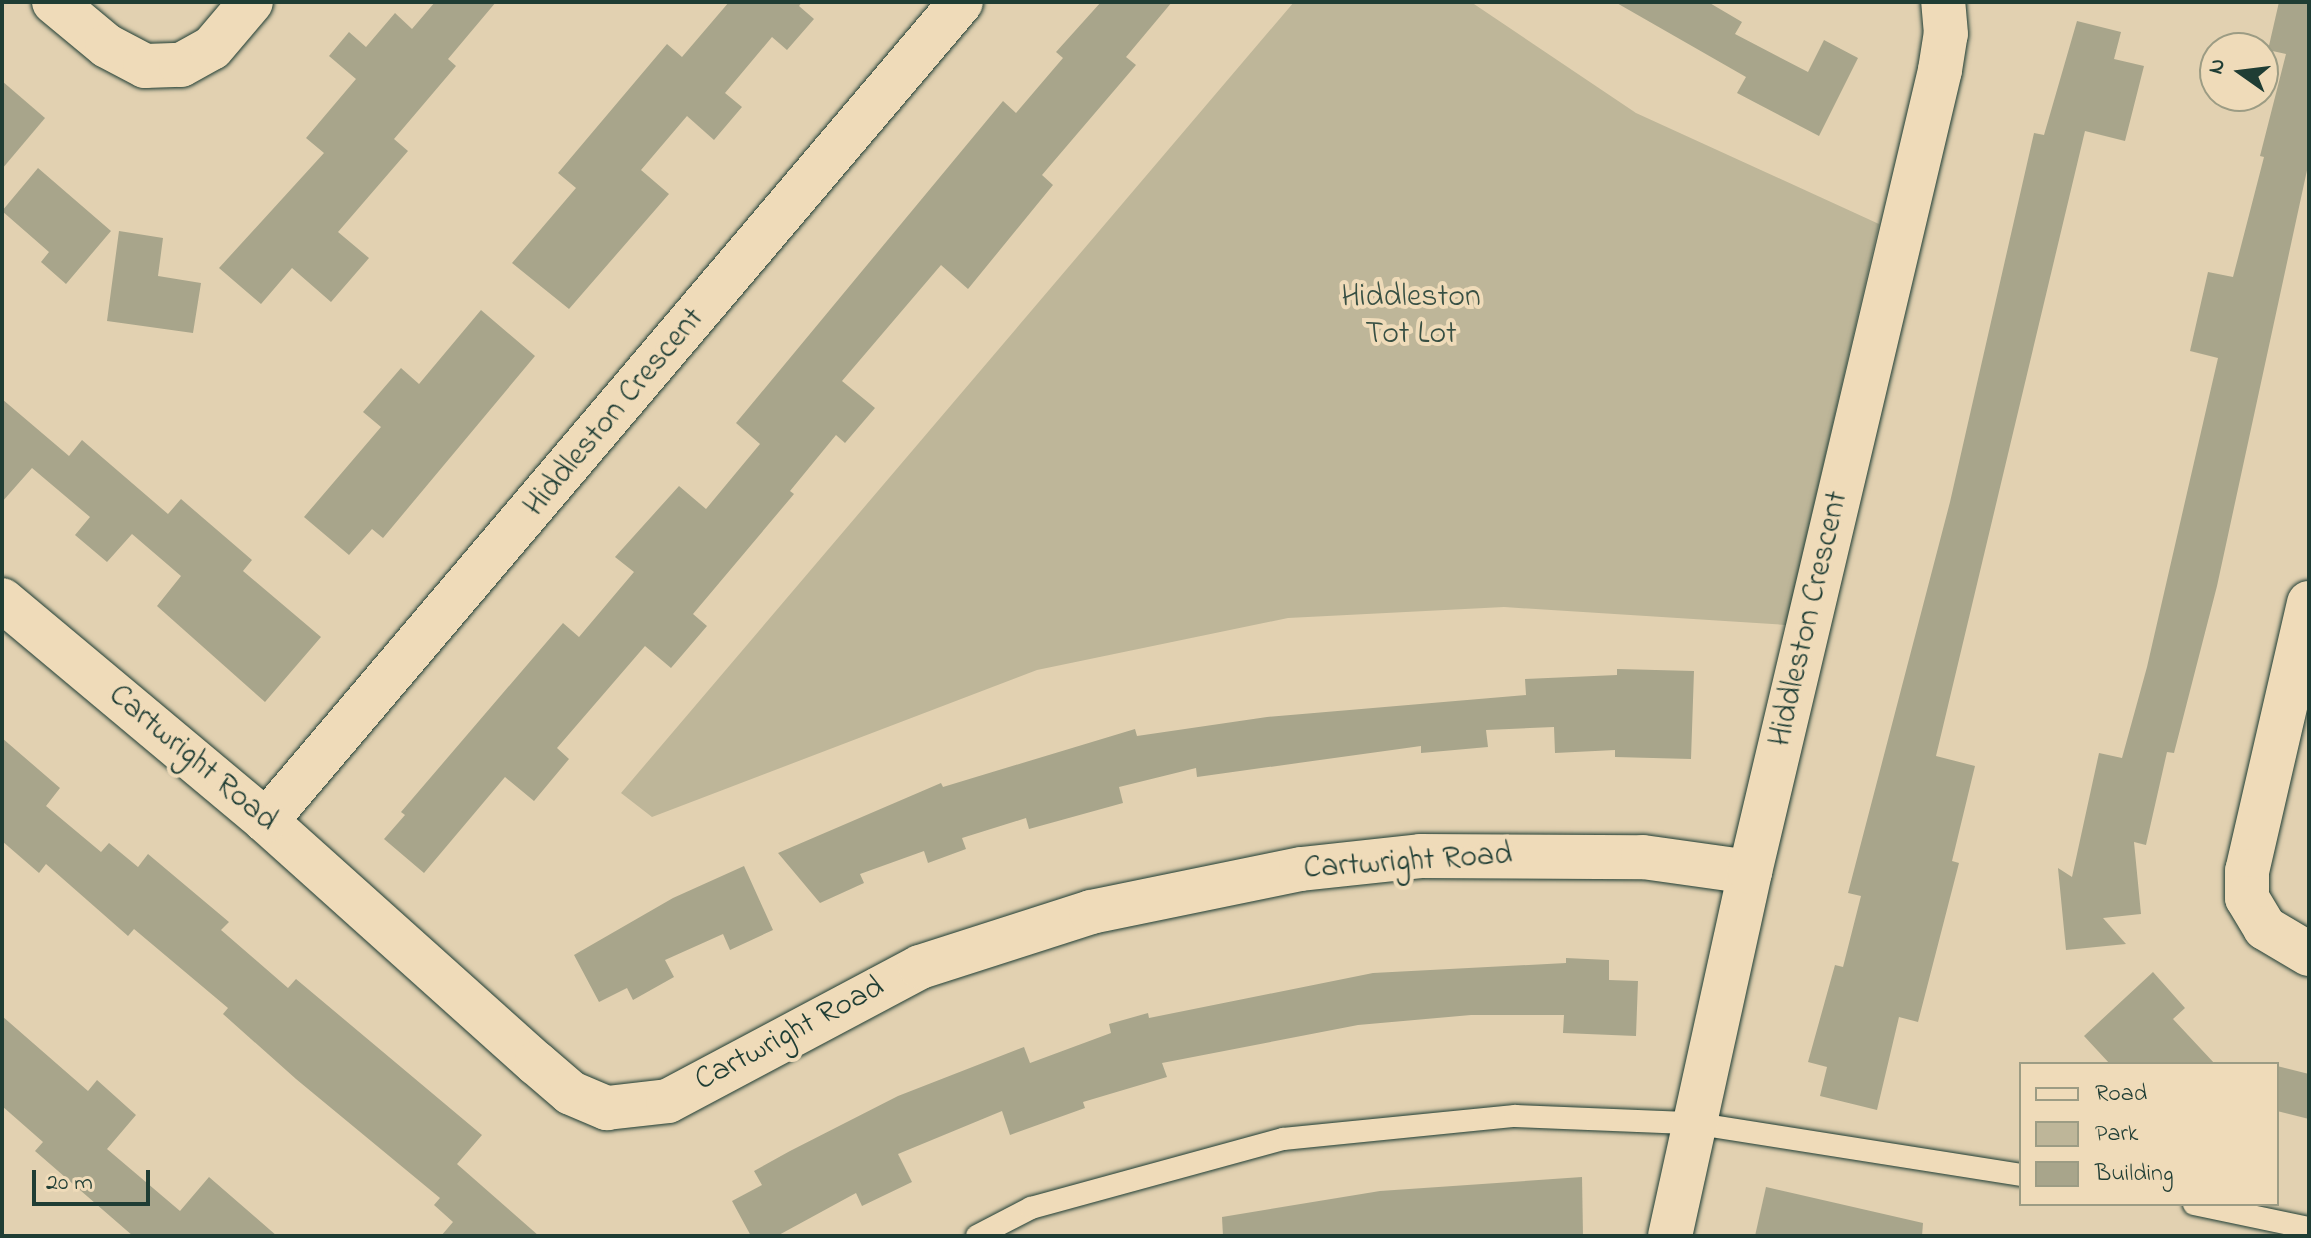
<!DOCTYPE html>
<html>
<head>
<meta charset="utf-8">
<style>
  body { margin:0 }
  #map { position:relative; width:2311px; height:1238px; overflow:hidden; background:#e2d1b1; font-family:"Indie Flower",sans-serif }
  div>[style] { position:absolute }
  .green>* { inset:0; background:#beb699 }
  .building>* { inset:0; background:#a8a58b }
  .roads { filter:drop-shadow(0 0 2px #1f3d34) drop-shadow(0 0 2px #1f3d34) }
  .service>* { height:22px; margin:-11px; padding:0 11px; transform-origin:11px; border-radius:11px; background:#efdbb9 }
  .minor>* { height:44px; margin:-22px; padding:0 22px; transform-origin:22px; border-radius:22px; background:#efdbb9 }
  span { translate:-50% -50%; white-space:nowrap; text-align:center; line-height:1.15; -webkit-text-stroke:8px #efdbb9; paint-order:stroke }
  .park-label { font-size:32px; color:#374f43 }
  .street-label { font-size:32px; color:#1f3d34 }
  .frame { position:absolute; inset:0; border:4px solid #1f3d34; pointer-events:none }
  .legend { position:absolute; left:2019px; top:1062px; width:260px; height:144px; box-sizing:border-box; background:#efdbb9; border:2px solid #9c9c84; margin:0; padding:10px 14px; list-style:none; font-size:24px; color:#1f3d34 }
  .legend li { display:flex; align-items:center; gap:16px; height:40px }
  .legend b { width:40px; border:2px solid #9c9c84 }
  .north { position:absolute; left:2199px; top:32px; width:80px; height:80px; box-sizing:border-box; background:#efdbb9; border:2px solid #9c9c84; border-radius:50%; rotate:284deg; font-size:22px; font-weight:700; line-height:32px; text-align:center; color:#1f3d34 }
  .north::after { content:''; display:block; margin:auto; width:28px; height:36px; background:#1f3d34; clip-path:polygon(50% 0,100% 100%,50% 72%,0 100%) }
  .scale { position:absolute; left:32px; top:1170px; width:118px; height:36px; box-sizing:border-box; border:4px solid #1f3d34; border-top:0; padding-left:10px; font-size:24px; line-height:28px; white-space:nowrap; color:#1f3d34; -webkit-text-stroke:6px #efdbb9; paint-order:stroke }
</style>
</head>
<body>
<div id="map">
  <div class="green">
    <div style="clip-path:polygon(1294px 2px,1471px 2px,1636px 113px,1879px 224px,1786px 625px,1504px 607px,1288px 618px,1037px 670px,652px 817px,621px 793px)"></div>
  </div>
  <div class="building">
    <div style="clip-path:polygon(435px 2px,496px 2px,448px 59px,456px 66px,394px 139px,408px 151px,338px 232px,369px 258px,331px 302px,292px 268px,261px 304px,219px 268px,324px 153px,306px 138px,356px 79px,329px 56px,349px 32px,366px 47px,395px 13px,412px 29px)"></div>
    <div style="clip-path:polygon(729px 2px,802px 2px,799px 6px,814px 19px,787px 50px,772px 37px,725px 93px,742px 107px,714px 140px,687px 116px,641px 170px,669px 194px,569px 309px,512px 263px,576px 188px,558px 173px,667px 44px,682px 57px)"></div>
    <div style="clip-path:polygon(1101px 2px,1172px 2px,1126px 57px,1136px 65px,1042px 175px,1053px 185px,968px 289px,941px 265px,842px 381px,875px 408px,845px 443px,836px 435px,790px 491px,794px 494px,693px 614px,707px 626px,671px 668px,645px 646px,557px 748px,569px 759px,534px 801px,505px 777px,424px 873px,384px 839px,405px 815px,401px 812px,563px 623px,579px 637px,634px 572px,615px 557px,679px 486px,706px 509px,760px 444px,736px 423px,1003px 101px,1016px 113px,1063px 58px,1056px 52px)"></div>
    <div style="clip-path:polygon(1615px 2px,1708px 2px,1742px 22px,1735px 34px,1808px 72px,1824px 40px,1858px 58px,1819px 136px,1737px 93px,1746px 77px)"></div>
    <div style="clip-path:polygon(2279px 2px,2309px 2px,2309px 161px,2217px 586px,2174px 753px,2167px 752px,2146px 845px,2134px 842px,2141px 914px,2103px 918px,2126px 944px,2066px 950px,2058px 868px,2072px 877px,2099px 753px,2122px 758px,2147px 667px,2218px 358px,2190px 351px,2208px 272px,2233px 277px,2264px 157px,2260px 156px,2286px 54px,2268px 50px)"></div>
    <div style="clip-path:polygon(2077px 21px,2121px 32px,2114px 59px,2144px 66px,2125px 141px,2085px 131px,1936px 756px,1975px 766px,1952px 861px,1959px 863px,1918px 1022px,1899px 1017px,1877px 1110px,1820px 1096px,1827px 1067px,1808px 1062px,1835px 965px,1843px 967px,1861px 896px,1848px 893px,1950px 502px,2034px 133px,2044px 135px)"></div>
    <div style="clip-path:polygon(2px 81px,45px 118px,2px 169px)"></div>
    <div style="clip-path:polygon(38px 168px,111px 231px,66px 284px,41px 262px,49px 252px,2px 211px)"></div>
    <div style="clip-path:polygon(119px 231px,163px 238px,158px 276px,201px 283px,193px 333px,107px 321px)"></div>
    <div style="clip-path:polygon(481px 310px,535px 356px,383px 538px,372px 529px,349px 555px,304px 517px,381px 427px,363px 412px,401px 368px,419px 384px)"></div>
    <div style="clip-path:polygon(2px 399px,69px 456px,82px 440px,168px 514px,181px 499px,252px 560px,243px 571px,321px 637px,265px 702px,157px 606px,181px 576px,132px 534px,107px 562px,75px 535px,90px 517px,32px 468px,2px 502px)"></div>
    <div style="clip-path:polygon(1617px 669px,1694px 671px,1691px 759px,1615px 757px,1615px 750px,1555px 753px,1554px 727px,1486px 730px,1488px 747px,1421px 753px,1421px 746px,1197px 777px,1196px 768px,1119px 787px,1123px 803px,1029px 829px,1026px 818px,962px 838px,966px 849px,928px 863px,924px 851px,860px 874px,864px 883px,820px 903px,778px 853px,941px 783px,943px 787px,1135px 729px,1137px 736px,1267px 717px,1526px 695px,1525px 679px,1617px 675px)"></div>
    <div style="clip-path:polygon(2px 738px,60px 788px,46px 806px,101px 852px,109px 843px,138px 867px,148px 854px,229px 922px,221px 930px,288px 988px,296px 979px,482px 1135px,457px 1164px,539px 1236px,441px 1236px,453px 1222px,434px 1205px,440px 1198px,296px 1079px,223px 1014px,228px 1008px,134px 929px,128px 936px,46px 864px,39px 873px,2px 841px)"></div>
    <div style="clip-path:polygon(744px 866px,773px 930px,730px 950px,723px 934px,665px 960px,674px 977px,633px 1000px,627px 988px,599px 1002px,574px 955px,673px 898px)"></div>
    <div style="clip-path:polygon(1566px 958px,1609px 960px,1609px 980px,1638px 981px,1636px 1036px,1563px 1033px,1564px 1015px,1471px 1015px,1358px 1025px,1162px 1063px,1167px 1077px,1083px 1102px,1085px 1108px,1010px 1135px,1002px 1111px,898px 1154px,912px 1182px,862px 1206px,856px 1193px,777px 1236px,751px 1236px,732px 1201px,762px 1185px,754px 1171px,790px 1151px,898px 1096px,1024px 1047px,1030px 1063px,1111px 1033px,1109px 1024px,1148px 1013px,1149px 1018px,1373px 973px,1566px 963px)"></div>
    <div style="clip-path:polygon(2153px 972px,2185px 1008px,2173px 1019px,2215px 1064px,2110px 1064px,2084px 1036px)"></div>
    <div style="clip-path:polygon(2px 1016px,88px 1091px,97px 1080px,136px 1115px,107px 1149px,180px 1211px,209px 1177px,277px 1236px,133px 1236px,35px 1151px,43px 1142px,2px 1106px)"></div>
    <div style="clip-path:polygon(2277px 1066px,2309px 1074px,2309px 1119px,2277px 1111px)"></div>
    <div style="clip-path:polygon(1582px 1177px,1583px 1236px,1223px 1236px,1222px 1217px,1380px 1191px)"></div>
    <div style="clip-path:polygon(1766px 1187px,1923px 1223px,1922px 1236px,1755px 1236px)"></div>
  </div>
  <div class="roads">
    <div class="service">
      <div style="left:2194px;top:1204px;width:117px;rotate:11.8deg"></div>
      <div style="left:977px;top:1236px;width:61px;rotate:-27.4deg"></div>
      <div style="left:1031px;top:1208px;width:261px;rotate:-15.3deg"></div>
      <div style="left:1283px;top:1139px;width:233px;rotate:-5.7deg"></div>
      <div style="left:1515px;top:1116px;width:178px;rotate:2.3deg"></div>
      <div style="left:1693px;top:1123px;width:332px;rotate:9deg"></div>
    </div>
    <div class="minor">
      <div style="left:54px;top:2px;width:69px;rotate:39.7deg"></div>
      <div style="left:107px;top:46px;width:43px;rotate:27.8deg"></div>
      <div style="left:145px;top:66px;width:36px;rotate:-2deg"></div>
      <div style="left:181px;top:65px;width:35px;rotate:-29deg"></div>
      <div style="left:212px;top:48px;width:60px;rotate:-49.7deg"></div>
      <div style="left:2px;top:600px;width:344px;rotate:39.9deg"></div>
      <div style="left:266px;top:821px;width:363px;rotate:41.9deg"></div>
      <div style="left:536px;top:1063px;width:46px;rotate:40.6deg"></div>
      <div style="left:571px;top:1093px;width:39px;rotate:23deg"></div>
      <div style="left:607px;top:1108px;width:61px;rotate:-6.5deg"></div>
      <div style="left:668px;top:1101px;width:285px;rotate:-28deg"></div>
      <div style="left:920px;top:967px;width:180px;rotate:-17.8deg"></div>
      <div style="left:1091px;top:912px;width:214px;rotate:-11.6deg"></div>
      <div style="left:1301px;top:869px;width:120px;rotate:-6.2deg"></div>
      <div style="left:1420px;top:856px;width:223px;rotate:0.3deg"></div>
      <div style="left:1643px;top:857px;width:108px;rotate:8deg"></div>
      <div style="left:2309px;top:603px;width:275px;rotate:103deg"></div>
      <div style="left:2247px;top:871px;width:27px;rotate:90deg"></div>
      <div style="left:2247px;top:898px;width:35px;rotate:59deg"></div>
      <div style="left:2265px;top:928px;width:51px;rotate:30.6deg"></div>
      <div style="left:266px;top:821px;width:1074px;rotate:-49.68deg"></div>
      <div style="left:1670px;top:1236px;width:373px;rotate:-77.6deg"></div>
      <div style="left:1750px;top:872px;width:824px;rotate:-76.67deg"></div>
      <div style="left:1940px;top:70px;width:36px;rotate:-81deg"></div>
      <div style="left:1946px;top:34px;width:32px;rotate:-95deg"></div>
    </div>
  </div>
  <div class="park-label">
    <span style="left:1411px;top:317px">Hiddleston<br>Tot Lot</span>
  </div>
  <div class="street-label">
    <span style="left:615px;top:413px;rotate:-50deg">Hiddleston Crescent</span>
    <span style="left:1810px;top:619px;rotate:-77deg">Hiddleston Crescent</span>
    <span style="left:192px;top:759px;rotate:40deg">Cartwright Road</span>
    <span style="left:1408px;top:863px;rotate:-4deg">Cartwright Road</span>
    <span style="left:790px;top:1035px;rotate:-28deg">Cartwright Road</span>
  </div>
  <div class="frame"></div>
  <ul class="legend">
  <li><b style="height:10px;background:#efdbb9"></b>Road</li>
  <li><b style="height:22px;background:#beb699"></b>Park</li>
  <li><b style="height:22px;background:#a8a58b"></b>Building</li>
  </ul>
  <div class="north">N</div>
  <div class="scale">20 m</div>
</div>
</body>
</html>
